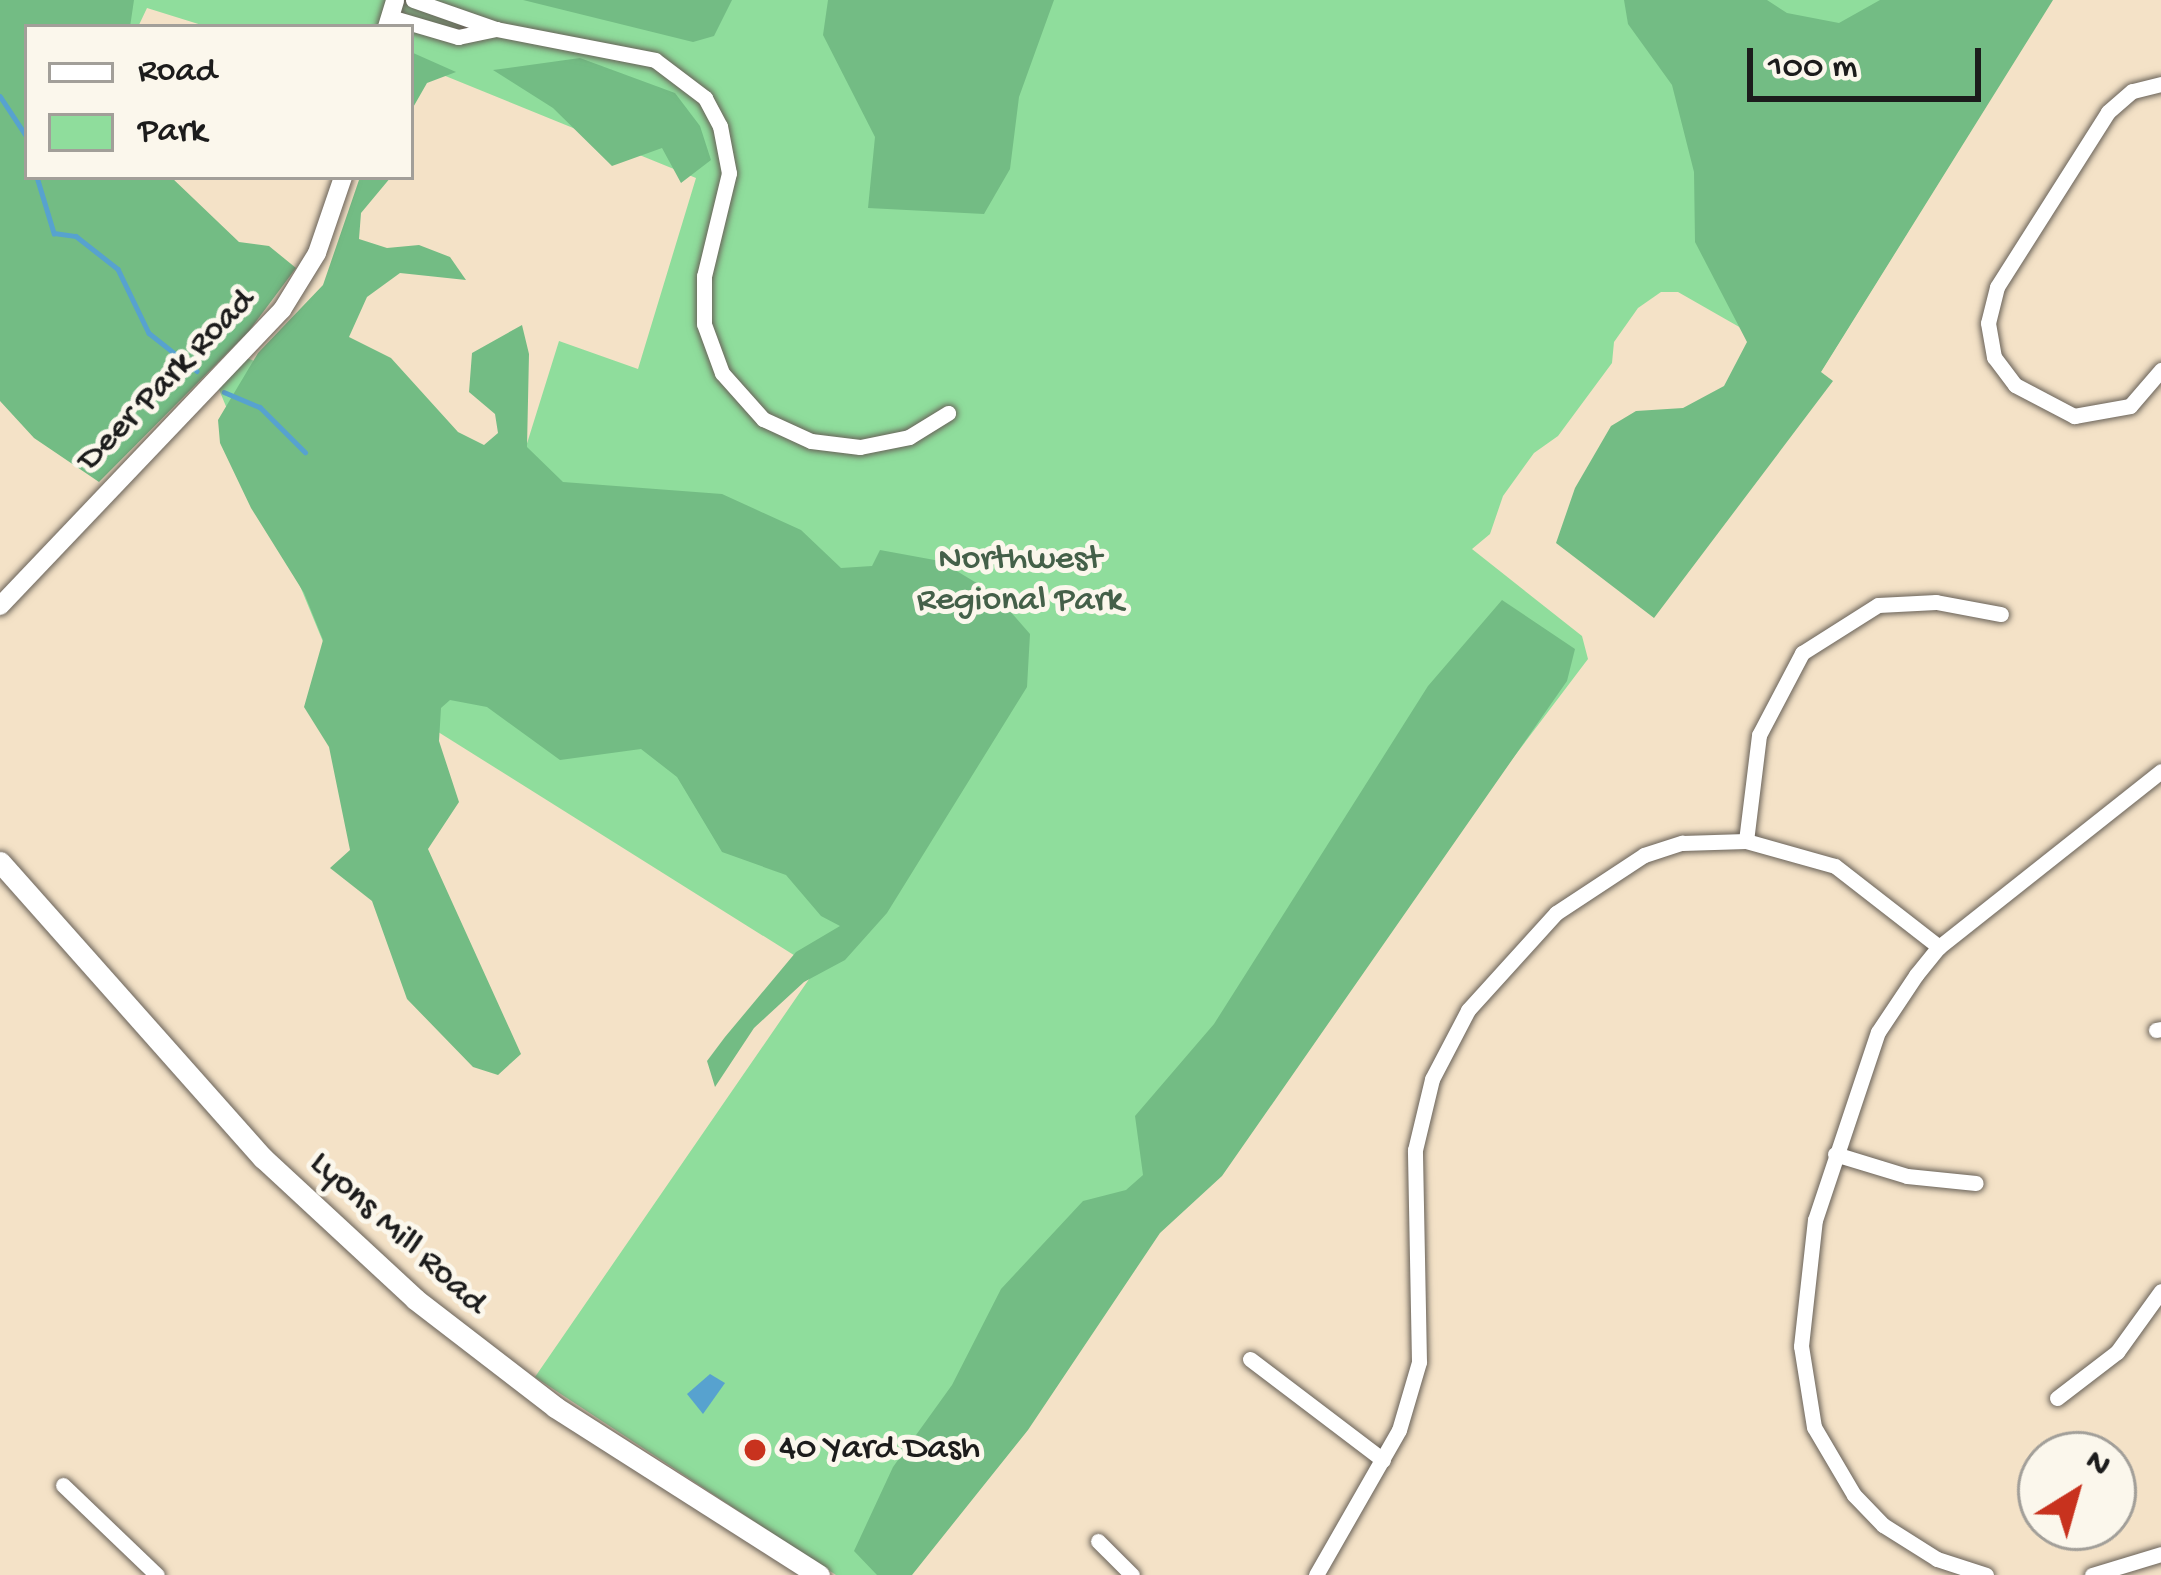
<!DOCTYPE html>
<html>
<head>
<meta charset="utf-8">
<style>
  body { margin:0 }
  #map { position:relative; width:2161px; height:1575px; overflow:hidden; background:#f4e2c7; font-family:"Gochi Hand",sans-serif }
  div>[style] { position:absolute }
  .green>* { inset:0; background:#8fdd9c }
  .forest>* { inset:0; background:#73bc84 }
  .water>* { inset:0; background:#57a2cf }
  .stream>* { height:4.5px; margin:-2.25px; padding:0 2.25px; transform-origin:2.25px; border-radius:2.25px; background:#57a2cf }
  .roads { filter:drop-shadow(0 0 3px #686158) drop-shadow(0 0 3px #686158) }
  .minor>* { height:15px; margin:-7.5px; padding:0 7.5px; transform-origin:7.5px; border-radius:7.5px; background:#fff }
  .tertiary>* { height:18px; margin:-9px; padding:0 9px; transform-origin:9px; border-radius:9px; background:#fff }
  .secondary>* { height:21px; margin:-10.5px; padding:0 10.5px; transform-origin:10.5px; border-radius:10.5px; background:#fff }
  .dots>* { width:33px; height:33px; translate:-50% -50%; box-sizing:border-box; border:6px solid #fbf7ec; border-radius:50% }
  span { translate:-50% -50%; white-space:nowrap; text-align:center; line-height:1.15; -webkit-text-stroke:10px #fbf7ec; paint-order:stroke }
  .street-label { font-size:36px; color:#1c1c1c }
  .park-label { font-size:36px; color:#446049 }
  .poi-label { font-size:36px; color:#1c1c1c }
  .left { translate:0 -50%; text-align:left }
  .legend { position:absolute; left:24px; top:24px; width:390px; height:156px; box-sizing:border-box; background:#fbf7ec; border:3px solid #a29f99; margin:0; padding:15px 21px; list-style:none; font-size:36px; color:#1c1c1c }
  .legend li { display:flex; align-items:center; gap:24px; height:60px }
  .legend b { width:60px; border:3px solid #a29f99 }
  .north { position:absolute; left:2017px; top:1431px; width:120px; height:120px; box-sizing:border-box; background:#fbf7ec; border:3px solid #a29f99; border-radius:50%; rotate:37deg; font-size:33px; font-weight:700; line-height:48px; text-align:center; color:#1c1c1c }
  .north::after { content:''; display:block; margin:auto; width:42px; height:54px; background:#c8321e; clip-path:polygon(50% 0,100% 100%,50% 72%,0 100%) }
  .scale { position:absolute; left:1747px; top:48px; width:234px; height:54px; box-sizing:border-box; border:6px solid #1c1c1c; border-top:0; padding-left:15px; font-size:36px; line-height:42px; white-space:nowrap; color:#1c1c1c; -webkit-text-stroke:9px #fbf7ec; paint-order:stroke }
</style>
</head>
<body>
<div id="map">
  <div class="green">
    <div style="clip-path:polygon(0 0,2052px 0,1820px 373px,1678px 292px,1661px 292px,1638px 308px,1614px 342px,1612px 363px,1558px 436px,1534px 453px,1503px 496px,1490px 534px,1472px 549px,1582px 636px,1588px 659px,895px 1575px,836px 1575px,535px 1377px,816px 969px,333px 666px,218px 387px,247px 358px,519px 469px,559px 341px,638px 369px,696px 178px,411px 62px,411px 27px,208px 27px,147px 8px,138px 27px,27px 27px,27px 177px,0 346px)"></div>
  </div>
  <div class="forest">
    <div style="clip-path:polygon(0 0,134px 0,130px 27px,27px 27px,27px 177px,171px 177px,239px 242px,269px 246px,296px 268px,249px 331px,99px 482px,34px 438px,0 401px)"></div>
    <div style="clip-path:polygon(523px 0,732px 0,714px 36px,693px 42px)"></div>
    <div style="clip-path:polygon(828px 0,1054px 0,1019px 97px,1010px 169px,984px 214px,868px 208px,875px 137px,823px 35px)"></div>
    <div style="clip-path:polygon(1624px 0,1767px 0,1787px 13px,1839px 23px,1880px 0,2053px 0,1821px 372px,1833px 381px,1654px 618px,1556px 543px,1575px 488px,1611px 426px,1636px 411px,1683px 408px,1724px 386px,1747px 342px,1695px 242px,1694px 172px,1672px 85px,1628px 24px)"></div>
    <div style="clip-path:polygon(411px 52px,456px 72px,427px 83px,411px 111px)"></div>
    <div style="clip-path:polygon(580px 58px,675px 93px,700px 126px,711px 160px,681px 183px,662px 148px,612px 166px,553px 108px,493px 70px)"></div>
    <div style="clip-path:polygon(360px 177px,391px 177px,361px 213px,359px 239px,387px 248px,419px 245px,450px 257px,466px 280px,400px 273px,367px 297px,349px 337px,391px 358px,458px 432px,484px 445px,498px 433px,495px 414px,469px 392px,472px 353px,522px 325px,529px 354px,527px 447px,563px 482px,722px 494px,801px 530px,841px 568px,872px 566px,880px 550px,940px 561px,995px 594px,1030px 634px,1027px 687px,887px 913px,845px 960px,804px 982px,754px 1028px,715px 1087px,707px 1061px,725px 1037px,796px 952px,840px 926px,821px 916px,786px 875px,722px 852px,677px 777px,641px 749px,560px 760px,487px 707px,450px 700px,441px 708px,439px 741px,459px 802px,428px 849px,521px 1054px,498px 1075px,473px 1067px,407px 999px,372px 901px,330px 868px,350px 850px,329px 747px,304px 707px,323px 640px,304px 593px,251px 508px,220px 443px,218px 420px,258px 353px,323px 285px)"></div>
    <div style="clip-path:polygon(1502px 600px,1575px 649px,1567px 681px,1222px 1176px,1160px 1233px,1028px 1430px,912px 1575px,877px 1575px,854px 1551px,893px 1467px,952px 1385px,1001px 1289px,1083px 1201px,1126px 1190px,1143px 1175px,1135px 1116px,1214px 1024px,1428px 686px)"></div>
  </div>
  <div class="water">
    <div style="clip-path:polygon(710px 1374px,725px 1383px,703px 1414px,687px 1394px)"></div>
  </div>
  <div class="stream">
    <div style="left:0;top:96px;width:49px;rotate:56.6deg"></div>
    <div style="left:37px;top:177px;width:59px;rotate:73.1deg"></div>
    <div style="left:54px;top:233px;width:22px;rotate:8deg"></div>
    <div style="left:76px;top:236px;width:53px;rotate:38.2deg"></div>
    <div style="left:118px;top:269px;width:71px;rotate:64.2deg"></div>
    <div style="left:149px;top:333px;width:61px;rotate:38.4deg"></div>
    <div style="left:224px;top:392px;width:39px;rotate:23deg"></div>
    <div style="left:260px;top:407px;width:64px;rotate:45deg"></div>
  </div>
  <div class="roads">
    <div class="minor">
      <div style="left:413px;top:0;width:88px;rotate:19.3deg"></div>
      <div style="left:496px;top:29px;width:162px;rotate:11deg"></div>
      <div style="left:655px;top:60px;width:63px;rotate:37.2deg"></div>
      <div style="left:705px;top:98px;width:32px;rotate:62deg"></div>
      <div style="left:720px;top:126px;width:48px;rotate:79.2deg"></div>
      <div style="left:729px;top:173px;width:106px;rotate:103.6deg"></div>
      <div style="left:704px;top:276px;width:48px;rotate:90deg"></div>
      <div style="left:704px;top:324px;width:52px;rotate:69.8deg"></div>
      <div style="left:722px;top:373px;width:62px;rotate:48.3deg"></div>
      <div style="left:763px;top:419px;width:53px;rotate:24.6deg"></div>
      <div style="left:811px;top:441px;width:49px;rotate:7deg"></div>
      <div style="left:860px;top:447px;width:50px;rotate:-11.5deg"></div>
      <div style="left:909px;top:437px;width:46px;rotate:-31.6deg"></div>
      <div style="left:390px;top:17px;width:71px;rotate:16.4deg"></div>
      <div style="left:458px;top:37px;width:39px;rotate:-12deg"></div>
      <div style="left:2161px;top:84px;width:30px;rotate:166deg"></div>
      <div style="left:2132px;top:91px;width:32px;rotate:139deg"></div>
      <div style="left:2108px;top:112px;width:207px;rotate:122.4deg"></div>
      <div style="left:1997px;top:287px;width:37px;rotate:104deg"></div>
      <div style="left:1988px;top:323px;width:35px;rotate:80deg"></div>
      <div style="left:1994px;top:357px;width:35px;rotate:53deg"></div>
      <div style="left:2015px;top:385px;width:67px;rotate:27.7deg"></div>
      <div style="left:2074px;top:416px;width:57px;rotate:-10.1deg"></div>
      <div style="left:2130px;top:406px;width:48px;rotate:-49.3deg"></div>
      <div style="left:1746px;top:841px;width:107px;rotate:-83deg"></div>
      <div style="left:1759px;top:735px;width:93px;rotate:-62.3deg"></div>
      <div style="left:1802px;top:653px;width:90px;rotate:-32.3deg"></div>
      <div style="left:1878px;top:605px;width:58px;rotate:-3deg"></div>
      <div style="left:1936px;top:602px;width:66px;rotate:10.5deg"></div>
      <div style="left:2156px;top:1030px;width:5px;rotate:-11deg"></div>
      <div style="left:1835px;top:1154px;width:75px;rotate:17deg"></div>
      <div style="left:1907px;top:1176px;width:69px;rotate:5.8deg"></div>
      <div style="left:1250px;top:1359px;width:167px;rotate:37.2deg"></div>
      <div style="left:2057px;top:1398px;width:76px;rotate:-37.5deg"></div>
      <div style="left:2117px;top:1352px;width:75px;rotate:-54.2deg"></div>
      <div style="left:63px;top:1485px;width:130px;rotate:43.8deg"></div>
      <div style="left:1098px;top:1541px;width:48px;rotate:45deg"></div>
      <div style="left:1316px;top:1575px;width:167px;rotate:-60.2deg"></div>
      <div style="left:1399px;top:1430px;width:71px;rotate:-73.6deg"></div>
      <div style="left:1419px;top:1362px;width:212px;rotate:-91.1deg"></div>
      <div style="left:1415px;top:1150px;width:73px;rotate:-76.5deg"></div>
      <div style="left:1432px;top:1079px;width:78px;rotate:-62.4deg"></div>
      <div style="left:1468px;top:1010px;width:131px;rotate:-47.8deg"></div>
      <div style="left:1556px;top:913px;width:105px;rotate:-33.4deg"></div>
      <div style="left:1644px;top:855px;width:40px;rotate:-18deg"></div>
      <div style="left:1682px;top:843px;width:64px;rotate:-1.8deg"></div>
      <div style="left:1746px;top:841px;width:92px;rotate:15.7deg"></div>
      <div style="left:1835px;top:866px;width:132px;rotate:37.9deg"></div>
      <div style="left:1986px;top:1575px;width:52px;rotate:-161.9deg"></div>
      <div style="left:1937px;top:1559px;width:64px;rotate:-147.8deg"></div>
      <div style="left:1883px;top:1525px;width:42px;rotate:-134deg"></div>
      <div style="left:1854px;top:1495px;width:79px;rotate:-120.5deg"></div>
      <div style="left:1814px;top:1427px;width:82px;rotate:-99.1deg"></div>
      <div style="left:1801px;top:1346px;width:127px;rotate:-83.7deg"></div>
      <div style="left:1815px;top:1220px;width:198px;rotate:-71.5deg"></div>
      <div style="left:1878px;top:1032px;width:69px;rotate:-56.3deg"></div>
      <div style="left:1916px;top:975px;width:36px;rotate:-51deg"></div>
      <div style="left:1939px;top:947px;width:283px;rotate:-38.4deg"></div>
      <div style="left:2092px;top:1575px;width:72px;rotate:-16.9deg"></div>
    </div>
    <div class="tertiary">
      <div style="left:387px;top:27px;width:28px;rotate:-73deg"></div>
      <div style="left:0;top:606px;width:409px;rotate:-46.4deg"></div>
      <div style="left:282px;top:310px;width:67px;rotate:-58.4deg"></div>
      <div style="left:317px;top:253px;width:80px;rotate:-71.1deg"></div>
    </div>
    <div class="secondary">
      <div style="left:0;top:862px;width:396px;rotate:48.4deg"></div>
      <div style="left:263px;top:1158px;width:207px;rotate:42.8deg"></div>
      <div style="left:415px;top:1299px;width:177px;rotate:37.6deg"></div>
      <div style="left:555px;top:1407px;width:313px;rotate:32.5deg"></div>
    </div>
  </div>
  <div class="dots">
    <div style="left:755px;top:1450px;background:#c8321e"></div>
  </div>
  <div class="street-label">
    <span style="left:167px;top:381px;rotate:-46deg">Deer Park Road</span>
    <span style="left:397px;top:1234px;rotate:42deg">Lyons Mill Road</span>
  </div>
  <div class="park-label">
    <span style="left:1020px;top:581px">Northwest<br>Regional Park</span>
  </div>
  <div class="poi-label">
    <span class="left" style="left:779px;top:1450px">40 Yard Dash</span>
  </div>
  <ul class="legend">
  <li><b style="height:15px;background:#fff"></b>Road</li>
  <li><b style="height:33px;background:#8fdd9c"></b>Park</li>
  </ul>
  <div class="north">N</div>
  <div class="scale">100 m</div>
</div>
</body>
</html>
